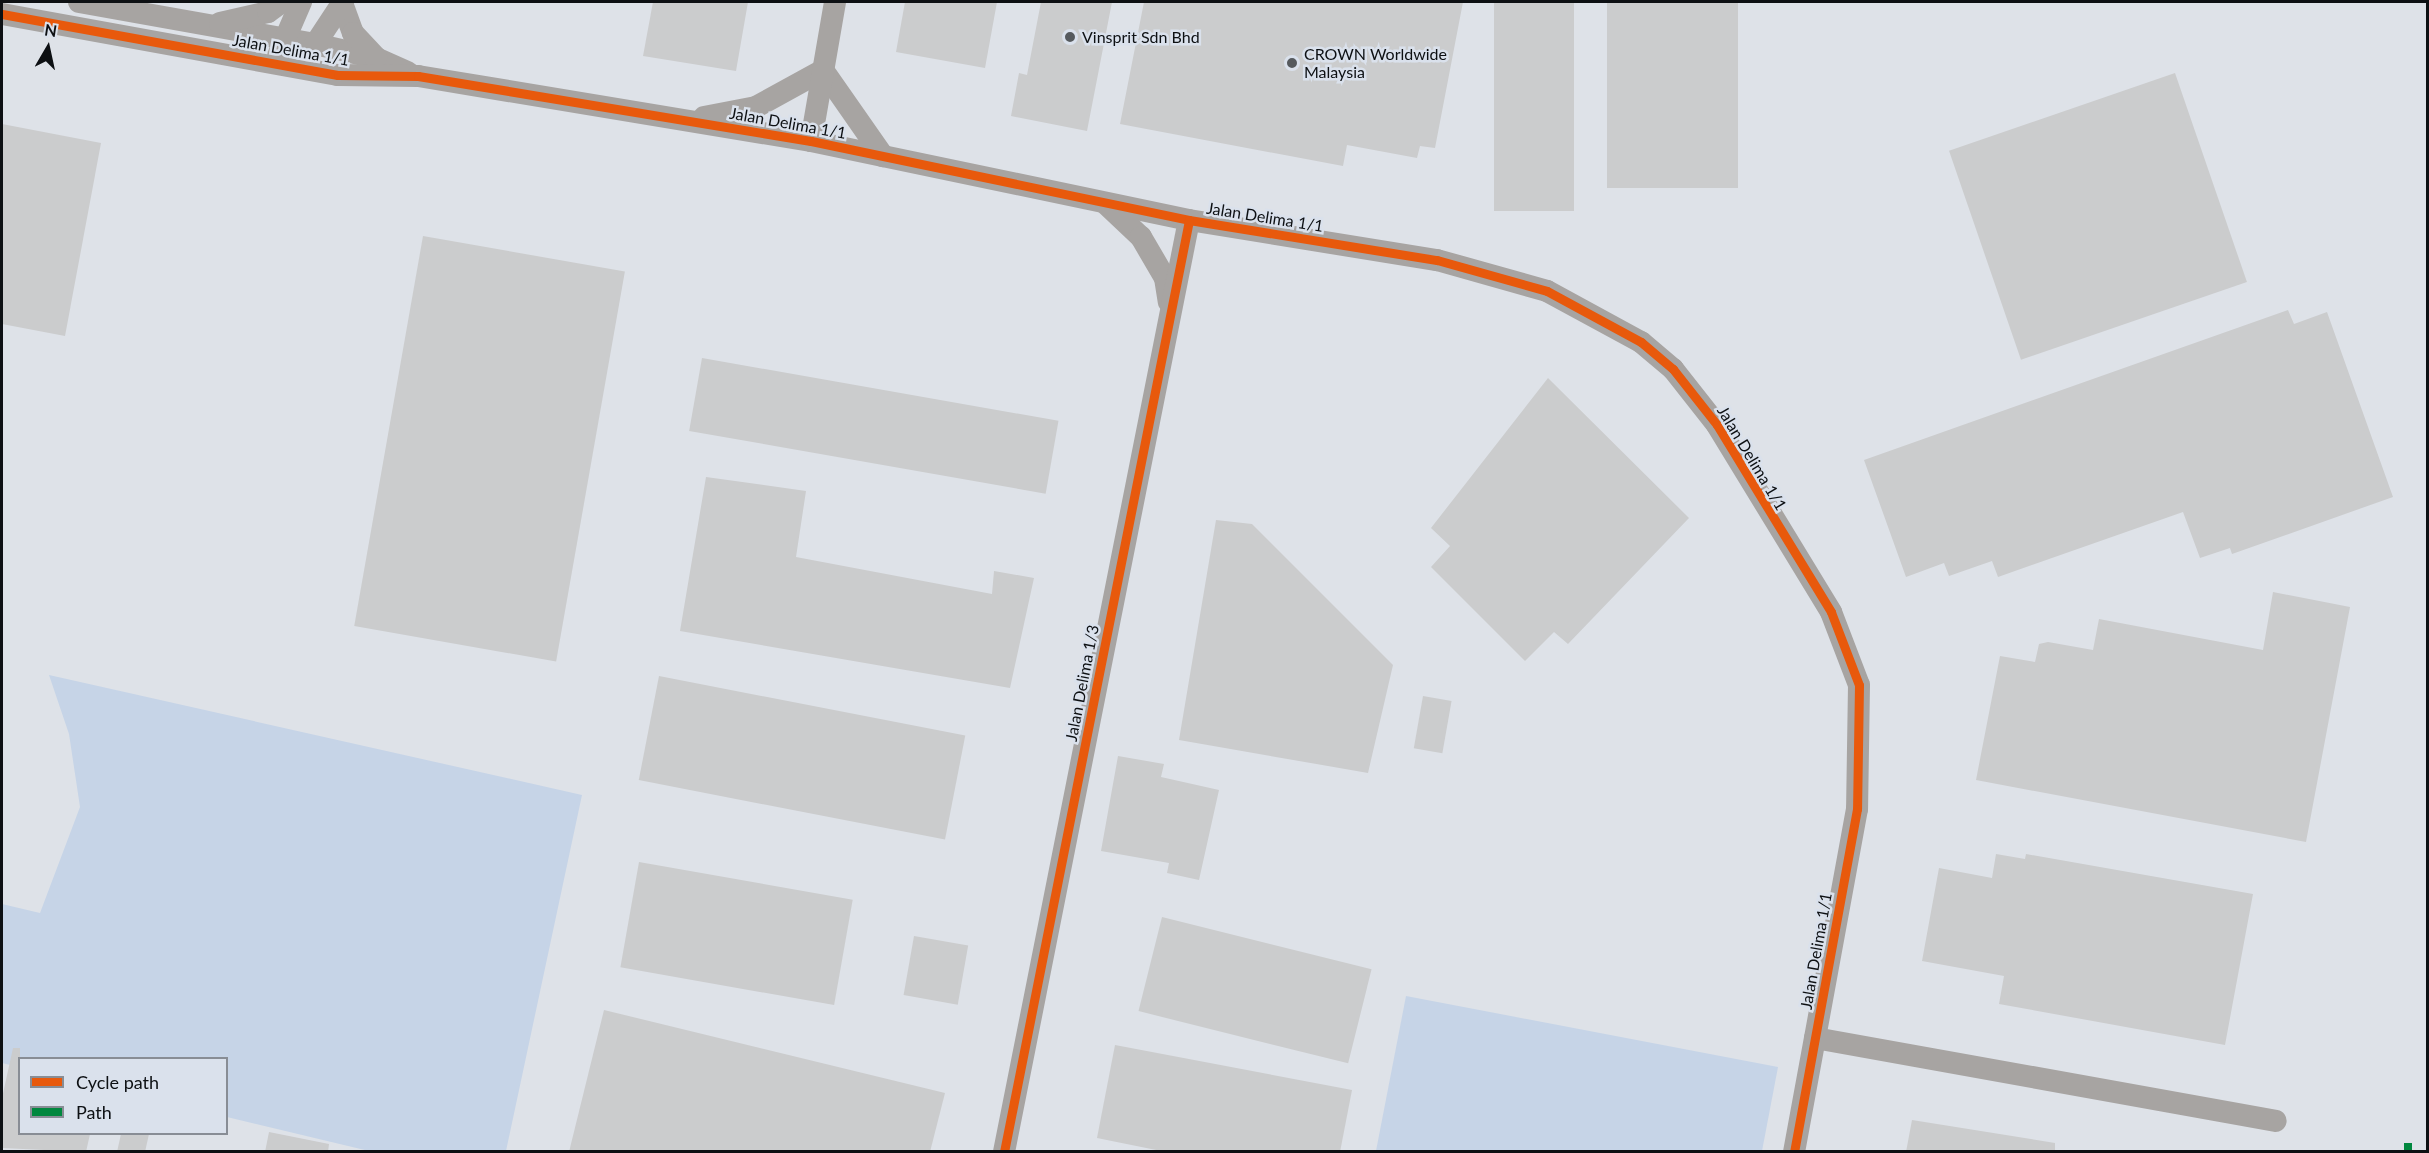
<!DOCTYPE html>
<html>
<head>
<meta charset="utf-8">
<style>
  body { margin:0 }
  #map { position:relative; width:2429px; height:1153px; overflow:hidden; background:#dee2e8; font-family:Lato,sans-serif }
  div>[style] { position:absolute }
  .green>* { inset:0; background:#c6d4e7 }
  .building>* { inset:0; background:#cbcccd; transform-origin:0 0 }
  .minor>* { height:22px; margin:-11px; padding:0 11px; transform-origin:11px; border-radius:11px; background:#a7a4a2 }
  .quiet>* { height:8px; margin-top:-4px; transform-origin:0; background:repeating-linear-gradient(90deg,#00873e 0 15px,transparent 0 23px) }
  .cycleway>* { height:9px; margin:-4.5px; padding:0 4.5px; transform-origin:4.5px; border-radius:4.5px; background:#e8590c }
  .dots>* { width:16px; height:16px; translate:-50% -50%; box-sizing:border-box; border:3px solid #dae1ec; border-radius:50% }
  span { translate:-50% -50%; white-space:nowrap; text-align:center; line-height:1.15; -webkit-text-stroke:5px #dae1ec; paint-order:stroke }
  .poi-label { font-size:16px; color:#0d1013 }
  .left { translate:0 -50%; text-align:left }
  .street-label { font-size:16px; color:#0d1013 }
  .frame { position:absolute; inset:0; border:3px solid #0d1013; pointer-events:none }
  .legend { position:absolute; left:18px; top:1057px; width:210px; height:78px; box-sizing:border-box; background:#dae1ec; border:2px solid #888d95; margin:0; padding:8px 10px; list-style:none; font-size:18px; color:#0d1013 }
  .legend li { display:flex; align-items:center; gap:12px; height:30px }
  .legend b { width:30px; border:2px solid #888d95 }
  .north { position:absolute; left:18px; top:18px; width:60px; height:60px; -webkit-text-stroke:4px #dae1ec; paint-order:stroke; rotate:9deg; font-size:16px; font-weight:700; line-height:24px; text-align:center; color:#0d1013 }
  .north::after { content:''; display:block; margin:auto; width:21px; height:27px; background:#0d1013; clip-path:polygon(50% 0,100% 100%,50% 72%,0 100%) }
</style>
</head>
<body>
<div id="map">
  <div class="green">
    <div style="clip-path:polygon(49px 675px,582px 795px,506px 1151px,369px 1151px,227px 1117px,226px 1058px,20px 1058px,19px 1067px,2px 1063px,2px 904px,40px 913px,80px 807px,69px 734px)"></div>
    <div style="clip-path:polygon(1406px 996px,1778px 1067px,1762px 1151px,1376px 1151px)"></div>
  </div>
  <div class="building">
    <div style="clip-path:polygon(653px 2px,748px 2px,736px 71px,643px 56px)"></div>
    <div style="clip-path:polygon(905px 2px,997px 2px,985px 68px,896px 52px)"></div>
    <div style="clip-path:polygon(1041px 2px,1112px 2px,1087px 131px,1011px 116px,1019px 73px,1027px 75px)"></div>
    <div style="clip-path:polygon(1144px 2px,1463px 2px,1435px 148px,1420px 146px,1417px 158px,1347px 145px,1343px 166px,1120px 124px)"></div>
    <div style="left:1494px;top:2px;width:80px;height:209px"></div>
    <div style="left:1607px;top:2px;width:131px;height:186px"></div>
    <div style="left:2175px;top:73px;width:221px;height:239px;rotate:71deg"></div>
    <div style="clip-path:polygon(2px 124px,101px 143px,65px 336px,2px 324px)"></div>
    <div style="left:423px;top:236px;width:205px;height:396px;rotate:10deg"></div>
    <div style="clip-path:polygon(2288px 310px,2294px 324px,2327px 312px,2393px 497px,2232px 554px,2230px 548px,2200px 558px,2183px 512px,1998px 577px,1992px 561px,1949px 576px,1944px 563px,1906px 577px,1864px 460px)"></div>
    <div style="left:702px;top:358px;width:362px;height:74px;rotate:10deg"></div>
    <div style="clip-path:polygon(1548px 378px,1689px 518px,1568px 644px,1554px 632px,1525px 661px,1431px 567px,1450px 546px,1431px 528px)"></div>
    <div style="clip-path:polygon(706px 477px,806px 491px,796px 557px,992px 594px,994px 571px,1034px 578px,1010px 688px,680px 631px)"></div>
    <div style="clip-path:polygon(1216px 520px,1252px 524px,1393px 665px,1368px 773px,1179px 740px)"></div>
    <div style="clip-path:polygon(2273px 592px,2350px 607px,2306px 842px,1976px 780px,2000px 656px,2035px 662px,2039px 644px,2048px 642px,2093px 650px,2099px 619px,2263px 650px)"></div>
    <div style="left:659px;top:676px;width:312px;height:106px;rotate:11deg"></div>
    <div style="left:1423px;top:696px;width:29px;height:53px;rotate:10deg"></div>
    <div style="clip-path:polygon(1118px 756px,1164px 764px,1161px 777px,1219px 790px,1199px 880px,1167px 873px,1169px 863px,1101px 851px)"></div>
    <div style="clip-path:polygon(1996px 854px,2025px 859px,2026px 854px,2253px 894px,2225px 1045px,1999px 1004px,2004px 976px,1922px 961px,1939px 868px,1992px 878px)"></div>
    <div style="left:639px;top:862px;width:217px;height:107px;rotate:10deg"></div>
    <div style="left:1162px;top:917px;width:216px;height:97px;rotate:14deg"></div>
    <div style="left:914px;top:936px;width:55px;height:60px;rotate:10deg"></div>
    <div style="clip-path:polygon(604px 1010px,945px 1093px,930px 1152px,569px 1152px)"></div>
    <div style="clip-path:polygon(1115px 1045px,1352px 1090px,1340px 1152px,1166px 1152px,1097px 1138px)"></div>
    <div style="clip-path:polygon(13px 1048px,20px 1048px,20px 1134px,90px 1134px,86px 1152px,2px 1148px,2px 1098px)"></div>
    <div style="clip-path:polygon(1912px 1120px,2055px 1143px,2055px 1152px,1906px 1152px)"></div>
    <div style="clip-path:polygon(269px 1132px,329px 1144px,328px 1152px,265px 1152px)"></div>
    <div style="clip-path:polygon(121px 1134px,149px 1134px,145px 1152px,117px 1152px)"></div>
  </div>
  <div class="minor">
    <div style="left:79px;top:2px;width:240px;rotate:10.1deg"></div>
    <div style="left:315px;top:44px;width:63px;rotate:12.9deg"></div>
    <div style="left:376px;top:58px;width:35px;rotate:24deg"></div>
    <div style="left:342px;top:3px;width:32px;rotate:70deg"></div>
    <div style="left:353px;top:33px;width:34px;rotate:47deg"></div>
    <div style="left:2px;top:14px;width:341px;rotate:10.3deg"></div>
    <div style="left:338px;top:75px;width:80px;rotate:0.7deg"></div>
    <div style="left:418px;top:76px;width:398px;rotate:9.4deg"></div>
    <div style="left:811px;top:141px;width:386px;rotate:11.8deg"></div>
    <div style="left:1189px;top:220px;width:251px;rotate:9.2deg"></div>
    <div style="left:1437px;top:260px;width:114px;rotate:15.7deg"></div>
    <div style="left:1547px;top:291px;width:107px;rotate:28.5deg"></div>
    <div style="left:1641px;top:342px;width:42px;rotate:40.2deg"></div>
    <div style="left:1673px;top:369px;width:71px;rotate:51.8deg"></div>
    <div style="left:1717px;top:425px;width:219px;rotate:58.6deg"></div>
    <div style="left:1831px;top:612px;width:78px;rotate:69deg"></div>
    <div style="left:1859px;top:685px;width:124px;rotate:90.9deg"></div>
    <div style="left:1857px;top:809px;width:349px;rotate:100.4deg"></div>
    <div style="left:220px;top:23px;width:49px;rotate:-12.9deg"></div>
    <div style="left:268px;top:12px;width:17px;rotate:-36deg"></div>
    <div style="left:279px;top:53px;width:56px;rotate:-66.7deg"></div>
    <div style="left:308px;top:55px;width:64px;rotate:-56.6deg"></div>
    <div style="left:704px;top:117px;width:53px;rotate:-10.9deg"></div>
    <div style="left:756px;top:107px;width:77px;rotate:-28.9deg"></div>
    <div style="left:823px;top:70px;width:105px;rotate:55.1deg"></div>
    <div style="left:811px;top:141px;width:141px;rotate:-80.2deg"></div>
    <div style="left:1106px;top:204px;width:48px;rotate:43.3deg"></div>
    <div style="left:1141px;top:237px;width:48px;rotate:59.7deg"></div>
    <div style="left:1165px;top:278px;width:24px;rotate:81deg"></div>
    <div style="left:1815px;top:1038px;width:468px;rotate:10.2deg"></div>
    <div style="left:1004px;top:1152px;width:950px;rotate:-78.77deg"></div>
  </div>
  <div class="quiet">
    <div style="left:2408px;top:1143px;width:9px;rotate:90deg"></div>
  </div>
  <div class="cycleway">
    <div style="left:2px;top:14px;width:341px;rotate:10.3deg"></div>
    <div style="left:338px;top:75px;width:80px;rotate:0.7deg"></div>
    <div style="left:418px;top:76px;width:398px;rotate:9.4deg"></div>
    <div style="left:811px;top:141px;width:386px;rotate:11.8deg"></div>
    <div style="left:1189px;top:220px;width:251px;rotate:9.2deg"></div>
    <div style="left:1437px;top:260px;width:114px;rotate:15.7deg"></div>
    <div style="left:1547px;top:291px;width:107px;rotate:28.5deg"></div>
    <div style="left:1641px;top:342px;width:42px;rotate:40.2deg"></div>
    <div style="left:1673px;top:369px;width:71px;rotate:51.8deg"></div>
    <div style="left:1717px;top:425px;width:219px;rotate:58.6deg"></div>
    <div style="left:1831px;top:612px;width:78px;rotate:69deg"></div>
    <div style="left:1859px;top:685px;width:124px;rotate:90.9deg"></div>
    <div style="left:1857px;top:809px;width:349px;rotate:100.4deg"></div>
    <div style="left:1004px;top:1152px;width:950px;rotate:-78.77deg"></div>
  </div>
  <div class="dots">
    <div style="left:1070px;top:37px;background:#565a5e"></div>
    <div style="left:1292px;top:63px;background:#565a5e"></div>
  </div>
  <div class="poi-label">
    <span class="left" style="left:1082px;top:37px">Vinsprit Sdn Bhd</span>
    <span class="left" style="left:1304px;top:63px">CROWN Worldwide<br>Malaysia</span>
  </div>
  <div class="street-label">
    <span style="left:291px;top:50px;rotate:10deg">Jalan Delima 1/1</span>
    <span style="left:788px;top:123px;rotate:10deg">Jalan Delima 1/1</span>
    <span style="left:1265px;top:217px;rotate:9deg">Jalan Delima 1/1</span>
    <span style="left:1752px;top:458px;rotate:59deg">Jalan Delima 1/1</span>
    <span style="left:1082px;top:683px;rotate:-79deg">Jalan Delima 1/3</span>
    <span style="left:1816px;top:951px;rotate:-80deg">Jalan Delima 1/1</span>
  </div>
  <div class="frame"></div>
  <ul class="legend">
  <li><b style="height:8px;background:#e8590c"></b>Cycle path</li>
  <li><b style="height:8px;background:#00873e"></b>Path</li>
  </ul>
  <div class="north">N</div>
</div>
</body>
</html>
